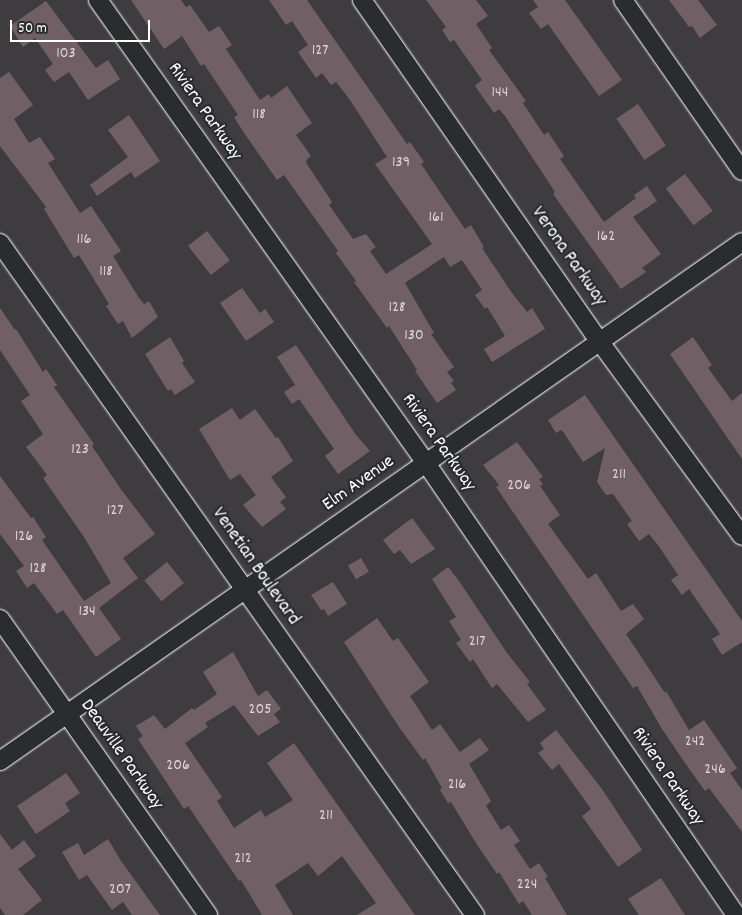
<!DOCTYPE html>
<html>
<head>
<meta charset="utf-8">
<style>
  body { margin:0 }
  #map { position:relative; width:742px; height:915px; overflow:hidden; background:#3f3c3f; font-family:Dekko,sans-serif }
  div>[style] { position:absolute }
  .building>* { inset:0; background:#715f66; transform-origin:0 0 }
  .roads { filter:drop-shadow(0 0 1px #fff) drop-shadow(0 0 1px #fff) }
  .minor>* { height:18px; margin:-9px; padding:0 9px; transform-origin:9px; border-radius:9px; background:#2a2d2e }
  span { translate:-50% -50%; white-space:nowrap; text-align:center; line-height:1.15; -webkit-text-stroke:4.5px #2a2d2e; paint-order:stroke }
  .number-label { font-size:16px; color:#dcd7d9 }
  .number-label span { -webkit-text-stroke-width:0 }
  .street-label { font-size:19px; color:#fff }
  .scale { position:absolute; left:10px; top:20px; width:140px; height:22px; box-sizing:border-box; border:2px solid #fff; border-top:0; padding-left:6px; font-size:15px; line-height:18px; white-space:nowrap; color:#fff; -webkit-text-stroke:4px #2a2d2e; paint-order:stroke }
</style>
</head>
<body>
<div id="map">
  <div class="building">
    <div style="clip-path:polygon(131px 0,181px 0,186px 7px,190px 5px,209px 32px,219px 26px,232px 45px,226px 49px,260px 100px,269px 94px,271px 98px,287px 86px,312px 123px,296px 135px,311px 156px,306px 160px,307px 164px,332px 202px,329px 205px,353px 239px,366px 234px,376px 247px,370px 251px,386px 274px,432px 244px,375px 164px,387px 157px,350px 100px,336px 82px,331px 85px,322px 73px,316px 78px,298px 52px,308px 45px,292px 21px,286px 25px,269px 0,307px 0,407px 144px,410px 142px,424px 162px,421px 164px,465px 229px,471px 225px,484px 247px,482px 248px,512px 293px,527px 312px,532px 308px,545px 329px,492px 362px,484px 349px,505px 336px,487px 307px,485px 309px,475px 295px,482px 290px,462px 260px,450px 267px,444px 257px,405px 283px,434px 333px,431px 334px,454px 367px,447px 372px,454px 381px,451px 383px,456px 390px,437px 403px,415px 371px,417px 370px,389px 326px,387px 328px,354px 282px,356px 281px,336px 253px,338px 251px,284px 175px,277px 180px,242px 130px,234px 117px,238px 115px,204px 64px,201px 66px,182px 36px,164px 49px)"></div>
    <div style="clip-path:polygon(426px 0,476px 0,488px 16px,476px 24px,492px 48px,489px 50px,526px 101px,523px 103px,544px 135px,548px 132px,564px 156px,560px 159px,604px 222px,636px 198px,634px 195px,647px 186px,657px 201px,633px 217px,661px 254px,642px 268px,646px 272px,621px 289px,553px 194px,555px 192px,505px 116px,499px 109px,494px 113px,475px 86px,482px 80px,454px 40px,450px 42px,442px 30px,446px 27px)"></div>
    <div style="clip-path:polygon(533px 0,565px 0,622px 80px,599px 96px,548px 24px,541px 29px,529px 13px,538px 7px)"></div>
    <div style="clip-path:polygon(669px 0,698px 0,717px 25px,700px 38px,692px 26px,689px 27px)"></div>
    <div style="clip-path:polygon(46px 1px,96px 68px,108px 60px,120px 79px,88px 100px,69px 72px,54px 82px,45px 70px,53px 64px,35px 38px,23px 47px,10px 26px)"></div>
    <div style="clip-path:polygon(9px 72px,33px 105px,14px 119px,29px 143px,40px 137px,55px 159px,48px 163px,80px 213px,91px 206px,121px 251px,113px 256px,139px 298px,144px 304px,149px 301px,158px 317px,132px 338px,123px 321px,118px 324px,106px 306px,109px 304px,79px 255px,74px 258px,44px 209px,46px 207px,0 146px,0 78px)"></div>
    <div style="left:638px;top:104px;width:50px;height:26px;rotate:56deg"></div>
    <div style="clip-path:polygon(129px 115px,160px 161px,135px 178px,131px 172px,97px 196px,90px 185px,128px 157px,108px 130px)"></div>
    <div style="left:685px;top:174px;width:46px;height:24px;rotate:53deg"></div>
    <div style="left:207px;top:231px;width:37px;height:24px;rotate:52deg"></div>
    <div style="clip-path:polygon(242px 288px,260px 313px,265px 309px,274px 322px,246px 341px,220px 303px)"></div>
    <div style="clip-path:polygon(0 308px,15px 330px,16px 329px,43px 372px,46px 369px,57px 385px,54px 387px,94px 444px,92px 446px,120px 488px,155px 534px,123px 558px,138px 578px,99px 608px,121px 639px,96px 657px,63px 610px,57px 614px,34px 583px,27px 588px,16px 571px,24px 566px,0 534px,0 476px,31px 518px,33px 517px,46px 537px,42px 540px,84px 601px,111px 583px,84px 537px,43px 478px,47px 475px,26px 447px,43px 434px,21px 401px,30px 395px,0 350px)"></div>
    <div style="clip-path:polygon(170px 337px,184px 361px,182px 363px,195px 382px,175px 395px,171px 389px,168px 391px,145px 354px)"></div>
    <div style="clip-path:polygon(693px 337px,712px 365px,708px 368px,732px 401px,742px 393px,742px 459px,670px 354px)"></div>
    <div style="clip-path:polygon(296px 345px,356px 435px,370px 451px,338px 474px,325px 456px,334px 449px,299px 399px,292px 404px,284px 392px,295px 385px,277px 357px)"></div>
    <div style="clip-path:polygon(585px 395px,742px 621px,742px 642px,722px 655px,712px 639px,720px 634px,689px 589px,682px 595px,671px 580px,678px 575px,660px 548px,649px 534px,639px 541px,627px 524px,632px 521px,613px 494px,606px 495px,597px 482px,605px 448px,583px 462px,564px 433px,561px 430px,556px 433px,548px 420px)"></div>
    <div style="clip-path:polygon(232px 408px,240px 420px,255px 409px,276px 438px,278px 437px,293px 461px,271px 477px,286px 497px,280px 502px,286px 509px,262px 527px,243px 505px,256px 495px,240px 474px,230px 480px,199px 429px)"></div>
    <div style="clip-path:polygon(517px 442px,543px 477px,539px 479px,543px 484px,540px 486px,560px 515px,548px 524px,588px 579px,596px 573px,621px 611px,633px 604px,644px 619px,626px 634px,665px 693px,666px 691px,689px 730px,704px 720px,737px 768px,730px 773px,742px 790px,742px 832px,709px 788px,705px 791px,685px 763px,662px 729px,637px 686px,633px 688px,581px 612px,496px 487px,499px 485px,483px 465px)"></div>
    <div style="clip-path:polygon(412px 518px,435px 549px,411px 564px,400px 550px,394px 554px,383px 540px)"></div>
    <div style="left:361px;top:558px;width:16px;height:15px;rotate:60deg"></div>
    <div style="left:167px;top:562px;width:27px;height:29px;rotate:51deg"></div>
    <div style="clip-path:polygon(448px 567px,459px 581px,507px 653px,530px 682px,527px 684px,546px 710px,528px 722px,497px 684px,492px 688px,473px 659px,470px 662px,456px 643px,461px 640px,449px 621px,456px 617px,432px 579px)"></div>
    <div style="clip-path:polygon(333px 582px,347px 604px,328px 616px,324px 609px,321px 610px,311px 595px)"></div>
    <div style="clip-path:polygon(377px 618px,393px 641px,398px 638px,429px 682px,410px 696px,432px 730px,440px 724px,460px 752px,480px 738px,489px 750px,469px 764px,491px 801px,486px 806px,501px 830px,509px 825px,520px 841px,514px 845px,530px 869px,539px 863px,548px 877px,545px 878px,567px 915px,532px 915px,523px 901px,519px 904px,499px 872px,497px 874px,476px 843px,451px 802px,448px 803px,440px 790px,442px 788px,425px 758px,423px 760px,399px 727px,344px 642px)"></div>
    <div style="clip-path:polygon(233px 652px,258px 696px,267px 690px,281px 709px,274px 714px,280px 722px,258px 736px,234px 705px,205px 723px,208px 727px,185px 743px,222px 797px,217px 801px,234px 828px,261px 810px,265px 817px,293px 800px,267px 763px,294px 743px,415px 915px,357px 915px,376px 903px,342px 856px,318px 876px,308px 863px,275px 885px,293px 915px,262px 915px,241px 880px,239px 881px,188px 806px,184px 809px,138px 739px,143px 736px,136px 726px,154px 715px,165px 729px,192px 708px,194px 710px,217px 694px,203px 672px)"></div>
    <div style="clip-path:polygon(556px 730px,602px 789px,642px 850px,618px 867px,582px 816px,591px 809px,559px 764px,552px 770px,538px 753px,544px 749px,540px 743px)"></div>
    <div style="clip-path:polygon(66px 773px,80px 793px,65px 803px,70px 811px,36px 834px,17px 806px)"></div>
    <div style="clip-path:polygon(0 834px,12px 850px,24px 840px,36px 856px,18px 869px,42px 900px,23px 915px,5px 915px,0 908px)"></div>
    <div style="clip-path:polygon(108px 839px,121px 861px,160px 915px,132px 915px,123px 902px,112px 910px,87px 875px,79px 880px,62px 852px,78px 843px,84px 855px)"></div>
    <div style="clip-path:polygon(661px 878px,685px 915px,639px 915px,628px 899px)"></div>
  </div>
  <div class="roads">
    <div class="minor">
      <div style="left:98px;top:0;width:567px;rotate:54.69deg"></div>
      <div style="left:426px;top:463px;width:548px;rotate:55.56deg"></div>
      <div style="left:362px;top:0;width:417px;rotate:55.2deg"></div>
      <div style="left:600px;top:342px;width:240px;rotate:53.8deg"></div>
      <div style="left:623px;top:0;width:208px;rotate:55.2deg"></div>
      <div style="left:0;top:243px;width:823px;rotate:54.75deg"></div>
      <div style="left:0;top:619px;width:362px;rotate:54.9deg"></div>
      <div style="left:0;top:761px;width:905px;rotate:-34.97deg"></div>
    </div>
  </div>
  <div class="number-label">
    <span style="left:320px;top:51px">127</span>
    <span style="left:66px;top:54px">103</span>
    <span style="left:500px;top:93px">144</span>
    <span style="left:259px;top:115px">118</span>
    <span style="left:401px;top:163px">139</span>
    <span style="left:436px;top:218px">161</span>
    <span style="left:606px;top:237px">162</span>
    <span style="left:84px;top:240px">116</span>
    <span style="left:106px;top:272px">118</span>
    <span style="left:397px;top:308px">128</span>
    <span style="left:414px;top:336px">130</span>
    <span style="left:80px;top:450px">123</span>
    <span style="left:619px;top:475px">211</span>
    <span style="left:519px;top:486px">206</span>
    <span style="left:115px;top:511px">127</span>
    <span style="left:24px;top:537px">126</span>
    <span style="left:38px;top:569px">128</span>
    <span style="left:87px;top:612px">134</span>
    <span style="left:477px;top:642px">217</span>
    <span style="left:260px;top:710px">205</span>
    <span style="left:695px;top:742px">242</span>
    <span style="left:178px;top:766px">206</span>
    <span style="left:715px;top:770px">246</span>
    <span style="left:457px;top:785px">216</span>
    <span style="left:326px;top:816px">211</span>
    <span style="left:243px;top:859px">212</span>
    <span style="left:527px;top:885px">224</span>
    <span style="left:120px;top:890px">207</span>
  </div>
  <div class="street-label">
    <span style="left:204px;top:112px;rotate:55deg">Riviera Parkway</span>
    <span style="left:568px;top:257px;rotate:55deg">Verona Parkway</span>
    <span style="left:438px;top:443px;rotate:55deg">Riviera Parkway</span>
    <span style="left:359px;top:484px;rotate:-35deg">Elm Avenue</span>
    <span style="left:255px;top:567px;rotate:55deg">Venetian Boulevard</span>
    <span style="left:121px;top:755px;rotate:55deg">Deauville Parkway</span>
    <span style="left:667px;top:777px;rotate:56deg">Riviera Parkway</span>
  </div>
  <div class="scale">50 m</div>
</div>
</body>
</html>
